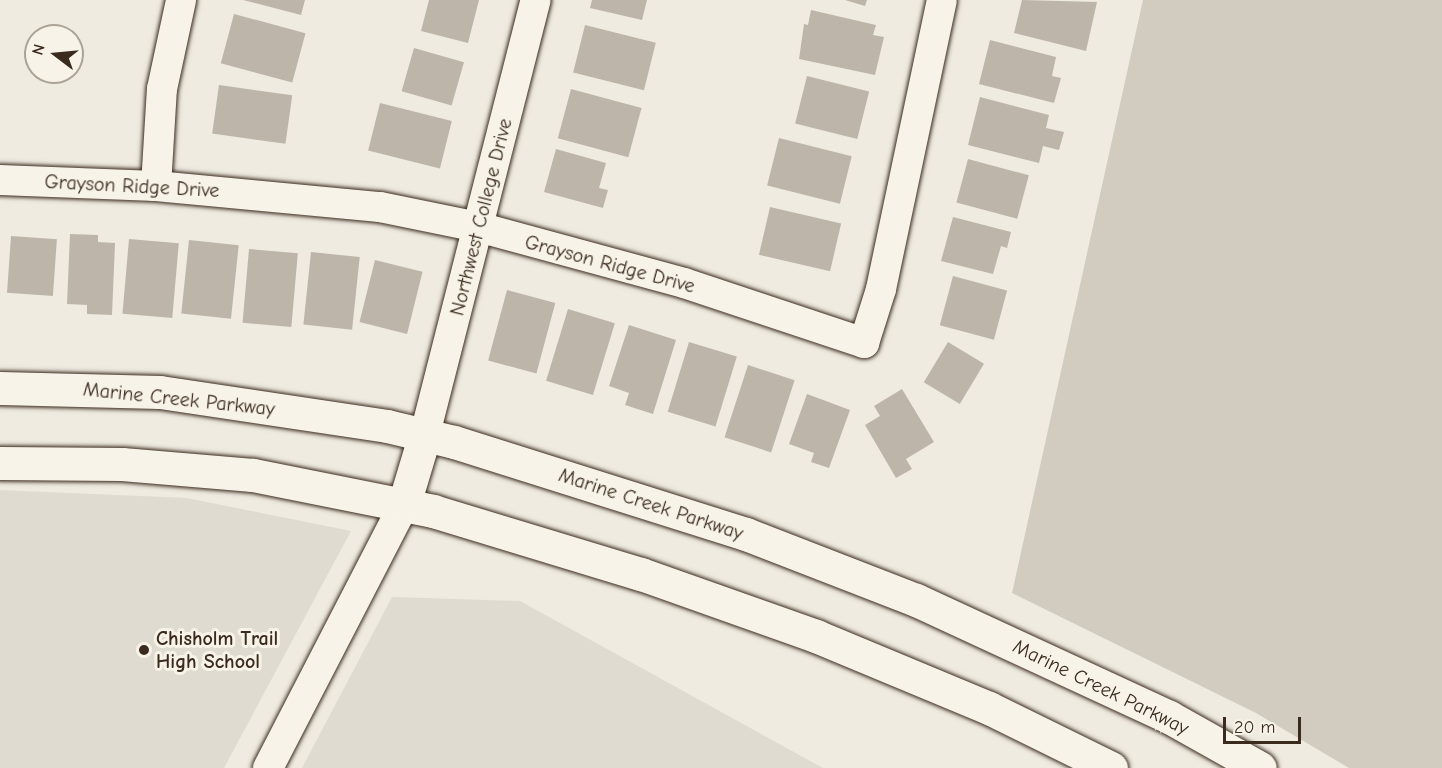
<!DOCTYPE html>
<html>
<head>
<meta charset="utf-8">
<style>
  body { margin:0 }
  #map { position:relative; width:1442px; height:768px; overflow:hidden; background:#efebe0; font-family:"Comic Neue",sans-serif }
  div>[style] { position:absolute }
  .built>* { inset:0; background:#e0dbd0 }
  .green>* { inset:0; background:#d1cbc0 }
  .building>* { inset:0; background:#bdb5aa; transform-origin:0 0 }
  .roads { filter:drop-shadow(0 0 2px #3b2a1e) drop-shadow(0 0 2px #3b2a1e) }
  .minor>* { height:30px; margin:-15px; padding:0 15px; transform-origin:15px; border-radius:15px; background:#f7f3e8 }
  .major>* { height:33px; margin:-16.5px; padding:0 16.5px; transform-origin:16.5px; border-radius:16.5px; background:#f7f3e8 }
  .dots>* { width:16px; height:16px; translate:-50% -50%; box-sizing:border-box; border:3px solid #f7f3e8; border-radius:50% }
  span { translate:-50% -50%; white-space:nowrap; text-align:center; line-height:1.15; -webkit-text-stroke:6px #f7f3e8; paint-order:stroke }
  .street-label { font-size:20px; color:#3b2a1e }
  .poi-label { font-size:20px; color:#3b2a1e; font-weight:700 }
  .left { translate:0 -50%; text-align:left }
  .north { position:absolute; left:24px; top:24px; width:60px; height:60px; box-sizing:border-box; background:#f7f3e8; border:2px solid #aca397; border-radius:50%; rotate:286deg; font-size:16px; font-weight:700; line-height:24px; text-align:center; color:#3b2a1e }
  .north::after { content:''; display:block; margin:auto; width:21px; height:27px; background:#3b2a1e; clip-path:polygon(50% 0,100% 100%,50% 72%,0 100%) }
  .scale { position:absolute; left:1223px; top:717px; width:78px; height:27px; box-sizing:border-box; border:3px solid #3b2a1e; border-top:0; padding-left:8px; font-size:18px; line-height:21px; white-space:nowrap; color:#3b2a1e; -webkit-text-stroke:4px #f7f3e8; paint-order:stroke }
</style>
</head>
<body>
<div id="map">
  <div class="built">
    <div style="clip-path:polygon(0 490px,187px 498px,351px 531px,224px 768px,0 768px)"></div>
    <div style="clip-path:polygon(392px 597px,520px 601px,823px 768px,302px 768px)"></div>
  </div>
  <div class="green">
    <div style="clip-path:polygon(1143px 0,1442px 0,1442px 768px,1349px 768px,1256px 713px,1012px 593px)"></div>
  </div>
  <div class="building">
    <div style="clip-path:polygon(243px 0,305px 0,301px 15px)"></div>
    <div style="clip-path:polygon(429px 0,479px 0,468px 43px,421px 31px)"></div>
    <div style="clip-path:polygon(592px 0,647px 0,642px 20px,590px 8px)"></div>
    <div style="clip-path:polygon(845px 0,867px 0,865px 6px)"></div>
    <div style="clip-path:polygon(1022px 0,1097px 2px,1086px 51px,1014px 33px)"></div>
    <div style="clip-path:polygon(811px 10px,876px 25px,873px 35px,884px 37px,875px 75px,799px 59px,804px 24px,808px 25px)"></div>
    <div style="left:234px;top:14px;width:74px;height:51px;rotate:15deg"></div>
    <div style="left:585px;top:25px;width:73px;height:49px;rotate:14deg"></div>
    <div style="clip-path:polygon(990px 40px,1056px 57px,1052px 76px,1061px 78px,1054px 103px,979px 84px)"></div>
    <div style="left:414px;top:48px;width:52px;height:45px;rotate:16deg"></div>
    <div style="left:807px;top:76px;width:64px;height:49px;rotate:14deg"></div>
    <div style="left:219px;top:85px;width:74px;height:49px;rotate:8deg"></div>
    <div style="left:571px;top:89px;width:73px;height:51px;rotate:15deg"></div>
    <div style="clip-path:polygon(980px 97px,1049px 115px,1046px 128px,1064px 132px,1059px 150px,1043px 146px,1039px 163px,968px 145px)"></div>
    <div style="left:380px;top:103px;width:74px;height:49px;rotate:14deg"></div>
    <div style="left:779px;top:138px;width:75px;height:49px;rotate:14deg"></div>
    <div style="clip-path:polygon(556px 149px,606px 163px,599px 188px,608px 190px,603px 208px,544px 192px)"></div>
    <div style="left:968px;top:159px;width:63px;height:45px;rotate:15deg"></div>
    <div style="left:770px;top:207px;width:73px;height:49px;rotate:13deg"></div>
    <div style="clip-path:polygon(953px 217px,1011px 232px,1007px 248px,1001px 246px,993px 274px,941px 261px)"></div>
    <div style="clip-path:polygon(70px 234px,98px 235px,98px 242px,115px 243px,112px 315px,87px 314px,87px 305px,67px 304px)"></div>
    <div style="left:11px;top:236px;width:46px;height:57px;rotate:4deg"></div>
    <div style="left:129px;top:239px;width:50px;height:75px;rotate:5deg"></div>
    <div style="left:189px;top:240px;width:50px;height:74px;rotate:6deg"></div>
    <div style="left:249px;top:249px;width:49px;height:74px;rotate:5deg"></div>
    <div style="left:311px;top:252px;width:49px;height:73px;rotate:6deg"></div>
    <div style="left:375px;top:260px;width:49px;height:64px;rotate:14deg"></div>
    <div style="left:953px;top:276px;width:56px;height:51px;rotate:15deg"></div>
    <div style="left:507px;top:290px;width:50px;height:73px;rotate:15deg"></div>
    <div style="left:568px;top:309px;width:49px;height:75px;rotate:17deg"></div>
    <div style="clip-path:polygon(629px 325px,676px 340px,653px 414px,625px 405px,629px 393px,609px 386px)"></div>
    <div style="left:689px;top:342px;width:50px;height:73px;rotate:17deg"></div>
    <div style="left:948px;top:342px;width:42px;height:47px;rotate:31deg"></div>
    <div style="left:748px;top:365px;width:49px;height:76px;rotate:18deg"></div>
    <div style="clip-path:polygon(902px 389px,934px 442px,906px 459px,912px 469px,896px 478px,865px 425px,880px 416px,874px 406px)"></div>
    <div style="clip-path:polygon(807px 394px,850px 410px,829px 468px,811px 462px,814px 453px,789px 444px)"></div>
  </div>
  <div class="roads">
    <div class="minor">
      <div style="left:0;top:180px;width:156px;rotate:2.2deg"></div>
      <div style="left:156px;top:186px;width:225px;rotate:5.4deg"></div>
      <div style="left:380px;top:207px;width:100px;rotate:11.5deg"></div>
      <div style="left:478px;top:227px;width:213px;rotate:15.2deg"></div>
      <div style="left:684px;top:283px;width:190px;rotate:18.4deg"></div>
      <div style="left:864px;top:343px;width:57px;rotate:-72.5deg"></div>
      <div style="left:881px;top:289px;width:295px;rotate:-78.1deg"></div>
      <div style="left:156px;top:186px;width:97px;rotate:-86.5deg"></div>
      <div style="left:162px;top:89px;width:91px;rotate:-77.9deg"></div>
      <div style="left:425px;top:434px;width:448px;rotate:-75.7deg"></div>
      <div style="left:268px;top:768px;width:297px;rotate:-62.7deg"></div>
    </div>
    <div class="major">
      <div style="left:0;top:388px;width:160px;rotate:1.4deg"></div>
      <div style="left:160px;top:392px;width:230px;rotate:8.5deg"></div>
      <div style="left:387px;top:426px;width:69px;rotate:13.4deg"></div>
      <div style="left:454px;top:442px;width:306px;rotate:17.5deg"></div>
      <div style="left:746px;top:534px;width:182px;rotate:21.2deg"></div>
      <div style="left:916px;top:600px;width:279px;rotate:24.8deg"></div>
      <div style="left:1169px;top:717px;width:104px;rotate:29.3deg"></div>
      <div style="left:0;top:463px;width:122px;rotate:0.5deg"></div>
      <div style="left:122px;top:464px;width:131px;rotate:4.8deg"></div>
      <div style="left:253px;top:475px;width:184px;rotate:11.3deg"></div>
      <div style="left:433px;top:511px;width:217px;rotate:16.9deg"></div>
      <div style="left:641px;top:574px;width:186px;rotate:19.5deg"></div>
      <div style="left:816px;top:636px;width:187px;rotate:22.6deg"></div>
      <div style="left:989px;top:708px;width:136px;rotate:26.2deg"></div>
      <div style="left:404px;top:504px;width:73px;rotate:-73.3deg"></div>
    </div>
  </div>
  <div class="dots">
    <div style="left:144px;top:650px;background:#3b2a1e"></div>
  </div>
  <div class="street-label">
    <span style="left:132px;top:186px;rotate:3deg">Grayson Ridge Drive</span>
    <span style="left:481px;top:217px;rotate:-76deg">Northwest College Drive</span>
    <span style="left:610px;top:264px;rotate:15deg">Grayson Ridge Drive</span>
    <span style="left:179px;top:399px;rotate:6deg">Marine Creek Parkway</span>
    <span style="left:651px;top:504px;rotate:18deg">Marine Creek Parkway</span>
    <span style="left:1101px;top:687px;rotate:26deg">Marine Creek Parkway</span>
  </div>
  <div class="poi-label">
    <span class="left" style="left:156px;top:650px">Chisholm Trail<br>High School</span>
  </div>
  <div class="north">N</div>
  <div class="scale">20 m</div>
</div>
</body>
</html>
